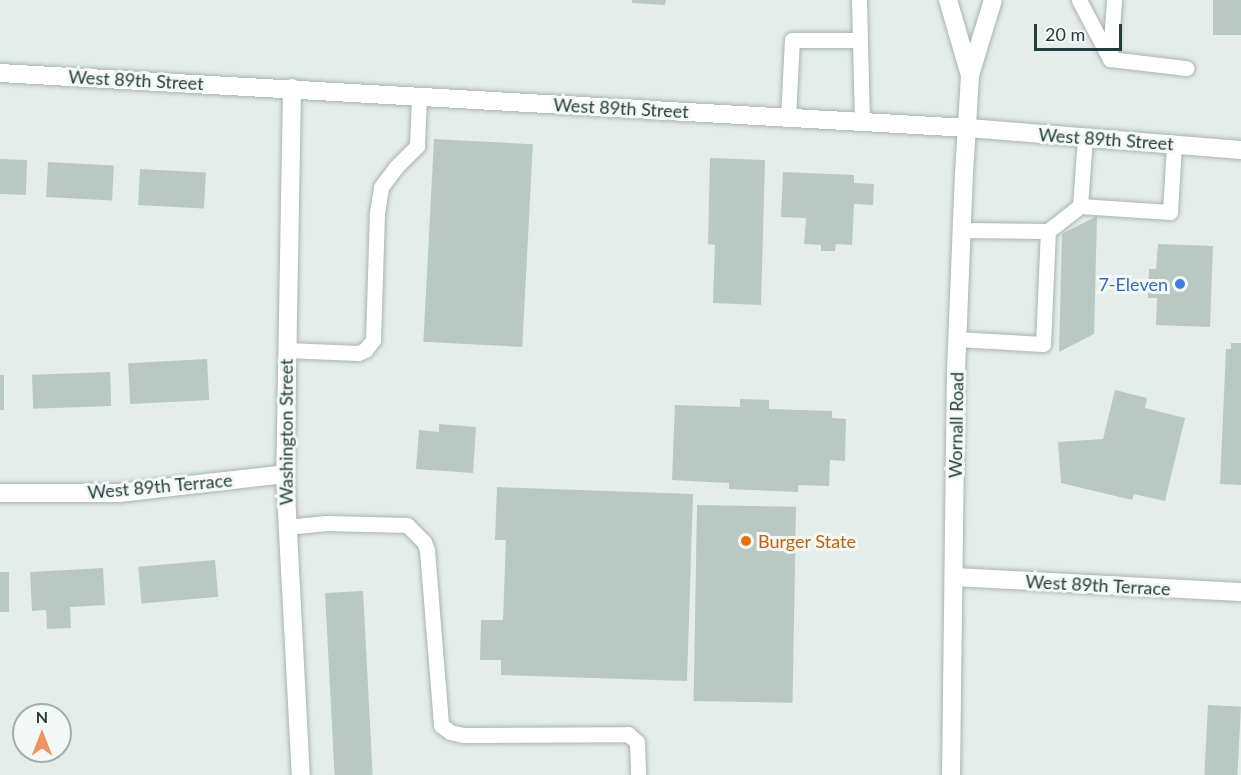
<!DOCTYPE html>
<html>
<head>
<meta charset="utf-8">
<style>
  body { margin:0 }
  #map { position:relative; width:1241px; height:775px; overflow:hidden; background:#e4edea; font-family:Lato,sans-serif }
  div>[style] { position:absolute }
  .building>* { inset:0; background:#b9c8c3; transform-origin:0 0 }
  .roads { filter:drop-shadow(0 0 2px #a6b5b2) drop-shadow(0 0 2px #a6b5b2) }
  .lane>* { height:15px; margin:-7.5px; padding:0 7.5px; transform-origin:7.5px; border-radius:7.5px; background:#fff }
  .street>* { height:18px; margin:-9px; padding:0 9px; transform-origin:9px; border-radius:9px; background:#fff }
  .secondary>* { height:18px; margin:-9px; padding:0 9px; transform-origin:9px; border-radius:9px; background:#fff }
  .dots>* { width:16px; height:16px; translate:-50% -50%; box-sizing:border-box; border:3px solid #f4f9f7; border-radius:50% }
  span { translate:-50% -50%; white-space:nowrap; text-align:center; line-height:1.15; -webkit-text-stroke:6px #f4f9f7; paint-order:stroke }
  .street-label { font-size:18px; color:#233e3a }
  .shop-label { font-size:18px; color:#366cbe }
  .right { translate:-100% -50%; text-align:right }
  .food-label { font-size:18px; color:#c56008 }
  .left { translate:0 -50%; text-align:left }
  .north { position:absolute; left:12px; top:703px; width:60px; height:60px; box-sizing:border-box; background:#f4f9f7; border:2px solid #a0aeab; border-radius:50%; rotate:0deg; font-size:16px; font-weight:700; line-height:24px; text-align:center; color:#233e3a }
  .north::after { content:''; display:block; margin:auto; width:21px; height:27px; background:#ef9360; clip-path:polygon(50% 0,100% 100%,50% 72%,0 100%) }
  .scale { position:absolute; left:1034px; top:24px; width:88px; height:27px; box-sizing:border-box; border:3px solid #233e3a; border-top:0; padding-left:8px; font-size:18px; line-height:21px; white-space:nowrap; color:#233e3a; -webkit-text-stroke:4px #f4f9f7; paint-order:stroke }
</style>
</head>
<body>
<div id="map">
  <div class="building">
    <div style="clip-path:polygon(632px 0,666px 0,665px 5px,632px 3px)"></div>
    <div style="left:1213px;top:0;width:28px;height:35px"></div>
    <div style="left:434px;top:139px;width:99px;height:203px;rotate:3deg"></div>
    <div style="clip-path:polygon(710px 158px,765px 160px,761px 305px,713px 303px,715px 245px,708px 244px)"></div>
    <div style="left:0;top:159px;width:27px;height:35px;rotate:2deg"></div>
    <div style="left:48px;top:162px;width:66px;height:35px;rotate:3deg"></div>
    <div style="left:140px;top:169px;width:66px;height:36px;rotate:3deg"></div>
    <div style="clip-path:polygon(783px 172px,854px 175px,854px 183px,874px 184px,873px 205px,854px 204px,852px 245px,836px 244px,835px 251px,821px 251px,821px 245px,804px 244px,806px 218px,781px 217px)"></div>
    <div style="clip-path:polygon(1097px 216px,1094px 334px,1059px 352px,1062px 234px)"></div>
    <div style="clip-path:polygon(1158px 244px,1213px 246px,1210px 327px,1156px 325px,1157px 298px,1148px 298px,1149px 269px,1156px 269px)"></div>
    <div style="clip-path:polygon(1231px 343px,1241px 343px,1241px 485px,1220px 484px,1226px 349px,1231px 349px)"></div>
    <div style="left:207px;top:359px;width:41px;height:79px;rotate:87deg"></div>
    <div style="left:110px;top:372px;width:34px;height:78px;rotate:88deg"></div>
    <div style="left:0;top:375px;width:4px;height:35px"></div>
    <div style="clip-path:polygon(1115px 390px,1147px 398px,1145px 408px,1185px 418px,1165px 501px,1134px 494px,1132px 500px,1061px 483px,1058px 442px,1103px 439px)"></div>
    <div style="clip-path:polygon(740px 399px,769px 400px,769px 409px,832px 411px,832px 418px,846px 419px,845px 461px,830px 460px,829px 486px,798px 485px,798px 492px,729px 489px,729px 483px,672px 480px,675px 405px,740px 407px)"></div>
    <div style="clip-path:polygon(439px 424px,476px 427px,473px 473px,416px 469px,419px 430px,439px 432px)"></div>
    <div style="clip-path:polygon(497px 487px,693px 494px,687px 681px,501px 675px,501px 660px,480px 660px,481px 620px,503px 620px,506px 540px,495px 540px)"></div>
    <div style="left:697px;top:505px;width:99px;height:196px;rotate:1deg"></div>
    <div style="left:215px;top:560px;width:37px;height:77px;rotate:85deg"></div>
    <div style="clip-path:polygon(103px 568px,105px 605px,70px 607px,71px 628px,47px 629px,46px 610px,32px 611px,30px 572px)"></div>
    <div style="left:0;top:572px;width:9px;height:40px"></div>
    <div style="left:363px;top:591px;width:184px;height:38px;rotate:87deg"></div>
    <div style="left:1208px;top:705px;width:33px;height:70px;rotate:3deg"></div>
  </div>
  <div class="roads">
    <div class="lane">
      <div style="left:859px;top:0;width:122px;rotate:88.6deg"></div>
      <div style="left:1079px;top:0;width:67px;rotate:62.3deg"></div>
      <div style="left:1110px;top:59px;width:77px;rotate:6.8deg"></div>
      <div style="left:1110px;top:59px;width:59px;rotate:-86.1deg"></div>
      <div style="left:788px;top:118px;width:78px;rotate:-87.1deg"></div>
      <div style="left:792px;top:40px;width:67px"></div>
      <div style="left:1085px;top:138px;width:68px;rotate:94.2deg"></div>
      <div style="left:1080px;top:206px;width:90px;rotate:3.8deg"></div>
      <div style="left:1170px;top:212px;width:67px;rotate:-86.6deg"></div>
      <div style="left:1048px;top:231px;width:41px;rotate:-38deg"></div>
      <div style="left:957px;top:339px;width:86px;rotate:3.3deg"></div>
      <div style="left:1043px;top:344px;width:113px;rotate:-87.5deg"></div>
      <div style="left:1048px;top:231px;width:85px;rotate:-179.3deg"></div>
      <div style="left:286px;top:350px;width:72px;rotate:2.4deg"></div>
      <div style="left:358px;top:353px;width:8px;rotate:-23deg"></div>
      <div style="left:365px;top:350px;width:13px;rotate:-51deg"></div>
      <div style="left:373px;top:340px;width:127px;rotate:-88.2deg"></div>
      <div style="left:377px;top:213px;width:26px;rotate:-81deg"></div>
      <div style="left:381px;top:187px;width:25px;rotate:-53deg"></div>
      <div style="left:396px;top:167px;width:30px;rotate:-45deg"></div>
      <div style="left:417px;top:146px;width:50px;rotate:-87.7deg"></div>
      <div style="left:287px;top:527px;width:39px;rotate:-6deg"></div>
      <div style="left:326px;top:523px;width:81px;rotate:1.4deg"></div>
      <div style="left:407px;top:525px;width:24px;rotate:45deg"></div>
      <div style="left:424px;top:542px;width:9px;rotate:69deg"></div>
      <div style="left:427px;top:550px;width:176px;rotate:85.4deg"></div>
      <div style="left:441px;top:725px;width:11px;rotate:38deg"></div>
      <div style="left:450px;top:732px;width:13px;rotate:13deg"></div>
      <div style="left:463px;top:735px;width:165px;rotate:-0.3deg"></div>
      <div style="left:628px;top:734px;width:12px;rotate:42deg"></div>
      <div style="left:637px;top:742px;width:33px;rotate:88deg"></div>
    </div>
    <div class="street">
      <div style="left:292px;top:88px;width:386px;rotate:91deg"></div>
      <div style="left:285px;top:474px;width:301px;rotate:87deg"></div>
      <div style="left:0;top:493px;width:119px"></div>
      <div style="left:119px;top:493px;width:167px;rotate:-6.5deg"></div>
      <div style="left:954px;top:577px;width:287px;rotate:3deg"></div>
    </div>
    <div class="secondary">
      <div style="left:948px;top:0;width:78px;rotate:73.7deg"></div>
      <div style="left:0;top:73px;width:970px;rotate:3.25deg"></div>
      <div style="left:968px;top:128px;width:274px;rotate:4.6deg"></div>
      <div style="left:951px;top:775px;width:404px;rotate:-89.3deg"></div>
      <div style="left:956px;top:371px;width:197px;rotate:-87.7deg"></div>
      <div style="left:964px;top:174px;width:99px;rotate:-86.5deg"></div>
      <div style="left:970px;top:75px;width:78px;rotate:-73deg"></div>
    </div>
  </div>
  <div class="dots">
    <div style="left:1180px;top:284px;background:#3f7fe0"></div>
    <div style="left:746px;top:541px;background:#e8710a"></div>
  </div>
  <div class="street-label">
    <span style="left:136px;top:80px;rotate:3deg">West 89th Street</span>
    <span style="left:621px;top:108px;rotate:3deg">West 89th Street</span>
    <span style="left:1106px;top:139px;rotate:4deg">West 89th Street</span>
    <span style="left:956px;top:425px;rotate:-89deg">Wornall Road</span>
    <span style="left:286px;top:432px;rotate:-90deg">Washington Street</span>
    <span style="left:160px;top:486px;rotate:-5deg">West 89th Terrace</span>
    <span style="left:1098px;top:585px;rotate:3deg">West 89th Terrace</span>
  </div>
  <div class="shop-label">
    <span class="right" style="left:1168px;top:284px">7-Eleven</span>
  </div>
  <div class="food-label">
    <span class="left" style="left:758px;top:541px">Burger State</span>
  </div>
  <div class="north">N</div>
  <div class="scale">20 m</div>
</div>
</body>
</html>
